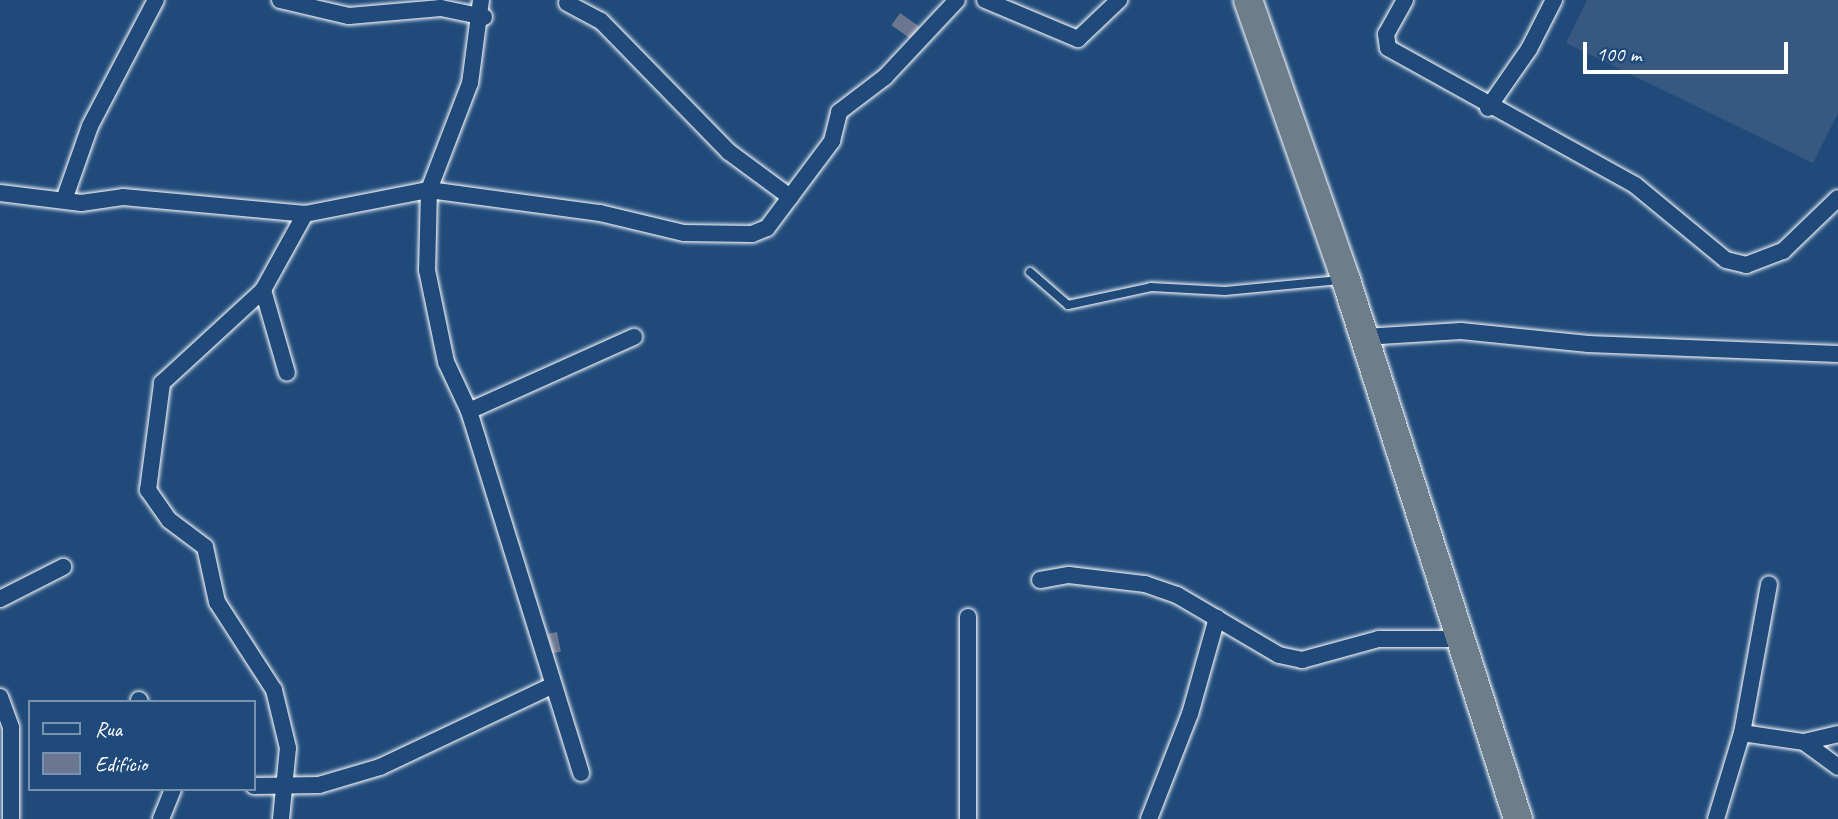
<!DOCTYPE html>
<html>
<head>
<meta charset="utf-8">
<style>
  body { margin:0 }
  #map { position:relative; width:1838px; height:819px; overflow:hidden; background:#1f4a7a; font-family:Caveat,sans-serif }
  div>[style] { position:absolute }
  .built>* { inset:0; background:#365881 }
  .building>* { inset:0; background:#6b7791; transform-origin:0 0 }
  .roads { filter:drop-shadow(0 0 2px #fff) drop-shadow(0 0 2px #fff) }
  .service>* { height:8px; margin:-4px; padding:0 4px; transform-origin:4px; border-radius:4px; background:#1f4a7a }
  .minor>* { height:16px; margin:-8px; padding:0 8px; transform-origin:8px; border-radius:8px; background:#1f4a7a }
  .trunk>* { height:28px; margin:-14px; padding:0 14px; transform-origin:14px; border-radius:14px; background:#6c7d8b }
  span { translate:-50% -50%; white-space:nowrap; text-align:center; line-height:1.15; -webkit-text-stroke:5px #1f4a7a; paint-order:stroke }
  .legend { position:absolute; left:28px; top:700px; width:228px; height:91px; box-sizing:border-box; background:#1f4a7a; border:2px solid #7992af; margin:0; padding:9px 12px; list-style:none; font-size:21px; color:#fff }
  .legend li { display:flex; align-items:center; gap:14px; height:35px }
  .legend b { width:35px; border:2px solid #7992af }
  .scale { position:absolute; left:1583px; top:42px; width:205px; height:32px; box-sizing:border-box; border:4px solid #fff; border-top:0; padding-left:9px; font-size:21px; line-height:24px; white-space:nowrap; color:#fff; -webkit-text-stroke:5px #1f4a7a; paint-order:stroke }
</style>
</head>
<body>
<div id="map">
  <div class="built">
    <div style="clip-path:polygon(1587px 0,1838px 0,1838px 113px,1813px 163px,1566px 43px)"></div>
  </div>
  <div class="building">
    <div style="left:900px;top:13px;width:24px;height:15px;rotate:35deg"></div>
    <div style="left:557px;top:632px;width:20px;height:9px;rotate:79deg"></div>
  </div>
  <div class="roads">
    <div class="service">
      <div style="left:1030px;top:272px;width:50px;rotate:41deg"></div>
      <div style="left:1068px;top:305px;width:85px;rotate:-12.2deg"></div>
      <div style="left:1151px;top:287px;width:74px;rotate:3.1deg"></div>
      <div style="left:1225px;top:291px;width:115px;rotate:-5.5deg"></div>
    </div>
    <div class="minor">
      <div style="left:280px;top:0;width:71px;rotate:13.1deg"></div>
      <div style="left:349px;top:16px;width:92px;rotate:-5deg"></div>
      <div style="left:441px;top:8px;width:44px;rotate:11.8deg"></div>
      <div style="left:481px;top:0;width:84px;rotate:97.5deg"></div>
      <div style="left:470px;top:83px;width:115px;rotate:111deg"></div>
      <div style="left:429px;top:190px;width:80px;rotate:91.4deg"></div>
      <div style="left:427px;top:270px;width:94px;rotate:78.3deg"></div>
      <div style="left:446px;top:362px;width:54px;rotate:64.9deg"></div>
      <div style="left:469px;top:411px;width:379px;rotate:72.8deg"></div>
      <div style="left:985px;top:0;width:101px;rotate:22.8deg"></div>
      <div style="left:1078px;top:39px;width:57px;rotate:-43.6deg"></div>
      <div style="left:1405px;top:0;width:39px;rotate:119deg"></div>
      <div style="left:1386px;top:34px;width:14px;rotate:82deg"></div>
      <div style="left:1388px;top:48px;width:282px;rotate:29deg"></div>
      <div style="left:1635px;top:185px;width:118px;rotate:39.5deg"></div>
      <div style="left:1726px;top:260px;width:21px;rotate:14deg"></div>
      <div style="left:1746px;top:265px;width:40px;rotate:-21deg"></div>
      <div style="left:1783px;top:251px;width:76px;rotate:-43.9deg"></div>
      <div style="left:567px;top:3px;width:38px;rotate:28deg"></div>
      <div style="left:601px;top:21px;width:183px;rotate:45.7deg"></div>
      <div style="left:729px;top:152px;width:76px;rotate:36.4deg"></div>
      <div style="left:1488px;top:108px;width:72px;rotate:-55.2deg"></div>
      <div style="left:1529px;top:49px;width:55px;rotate:-63deg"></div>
      <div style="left:0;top:193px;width:82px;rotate:7deg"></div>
      <div style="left:81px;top:203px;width:42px;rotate:-8.1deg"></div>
      <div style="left:123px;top:197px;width:183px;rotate:5.3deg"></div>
      <div style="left:305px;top:214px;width:126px;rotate:-11deg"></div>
      <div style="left:429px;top:190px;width:173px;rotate:7.7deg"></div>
      <div style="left:600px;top:213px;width:86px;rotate:13.4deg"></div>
      <div style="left:684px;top:233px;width:68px;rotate:0.8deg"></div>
      <div style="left:752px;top:234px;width:16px;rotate:-22deg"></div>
      <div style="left:767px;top:228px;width:109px;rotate:-53.2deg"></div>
      <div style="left:832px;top:141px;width:30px;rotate:-76deg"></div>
      <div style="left:839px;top:112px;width:58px;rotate:-37.3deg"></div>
      <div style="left:885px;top:77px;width:105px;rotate:-46.9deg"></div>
      <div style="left:64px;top:200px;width:78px;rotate:-70.6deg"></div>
      <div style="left:90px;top:126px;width:142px;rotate:-62.4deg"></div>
      <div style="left:263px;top:290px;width:86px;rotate:73.9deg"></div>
      <div style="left:1364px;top:337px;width:97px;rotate:-3.5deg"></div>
      <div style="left:1461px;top:331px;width:128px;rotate:5.8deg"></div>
      <div style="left:1588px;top:344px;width:250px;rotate:2.3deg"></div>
      <div style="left:469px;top:411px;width:181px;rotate:-24.2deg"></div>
      <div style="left:1040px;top:580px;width:29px;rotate:-10deg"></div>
      <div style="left:1069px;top:575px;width:77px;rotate:6.8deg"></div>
      <div style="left:1145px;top:584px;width:34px;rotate:19deg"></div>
      <div style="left:1177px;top:595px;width:118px;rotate:30.5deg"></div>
      <div style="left:1279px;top:655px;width:24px;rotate:12deg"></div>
      <div style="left:1302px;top:660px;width:80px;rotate:-15.3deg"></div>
      <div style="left:1379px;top:639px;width:80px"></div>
      <div style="left:0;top:599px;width:71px;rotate:-26.9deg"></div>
      <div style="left:968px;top:617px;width:202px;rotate:90deg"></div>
      <div style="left:0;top:697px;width:33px;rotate:70deg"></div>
      <div style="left:11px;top:728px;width:91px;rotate:90deg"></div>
      <div style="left:139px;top:700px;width:2px;rotate:63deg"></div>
      <div style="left:1742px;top:733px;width:63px;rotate:8.3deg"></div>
      <div style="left:1804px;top:742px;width:35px;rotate:-13deg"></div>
      <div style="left:1804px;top:742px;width:42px;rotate:36.3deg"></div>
      <div style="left:254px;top:786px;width:65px;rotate:-0.9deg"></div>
      <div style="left:319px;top:785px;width:64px;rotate:-16.4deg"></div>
      <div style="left:380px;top:767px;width:189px;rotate:-25.3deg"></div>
      <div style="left:161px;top:819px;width:32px;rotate:-68deg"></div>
      <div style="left:281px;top:819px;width:71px;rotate:-84.4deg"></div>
      <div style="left:288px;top:748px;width:60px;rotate:-103.6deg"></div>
      <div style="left:274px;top:690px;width:105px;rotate:-122.9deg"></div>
      <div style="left:217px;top:602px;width:56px;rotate:-102.3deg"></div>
      <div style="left:205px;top:547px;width:45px;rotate:-143.1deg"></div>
      <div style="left:169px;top:520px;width:37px;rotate:-125deg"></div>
      <div style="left:148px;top:490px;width:108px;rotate:-82.5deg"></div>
      <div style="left:162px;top:383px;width:137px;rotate:-42.6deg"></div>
      <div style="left:263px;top:290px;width:87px;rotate:-61.1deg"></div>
      <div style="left:1149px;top:819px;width:113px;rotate:-68.7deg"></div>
      <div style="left:1190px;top:714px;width:100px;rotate:-74.3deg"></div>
      <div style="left:1716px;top:819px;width:90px;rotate:-73.2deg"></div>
      <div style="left:1742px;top:733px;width:151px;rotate:-79.7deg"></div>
    </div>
    <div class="trunk">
      <div style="left:1248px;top:0;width:297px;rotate:70.7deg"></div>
      <div style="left:1346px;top:280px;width:566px;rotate:72.3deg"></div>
    </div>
  </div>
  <ul class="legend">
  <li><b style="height:9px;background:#1f4a7a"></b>Rua</li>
  <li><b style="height:19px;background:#6b7791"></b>Edifício</li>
  </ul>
  <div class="scale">100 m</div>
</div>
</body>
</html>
